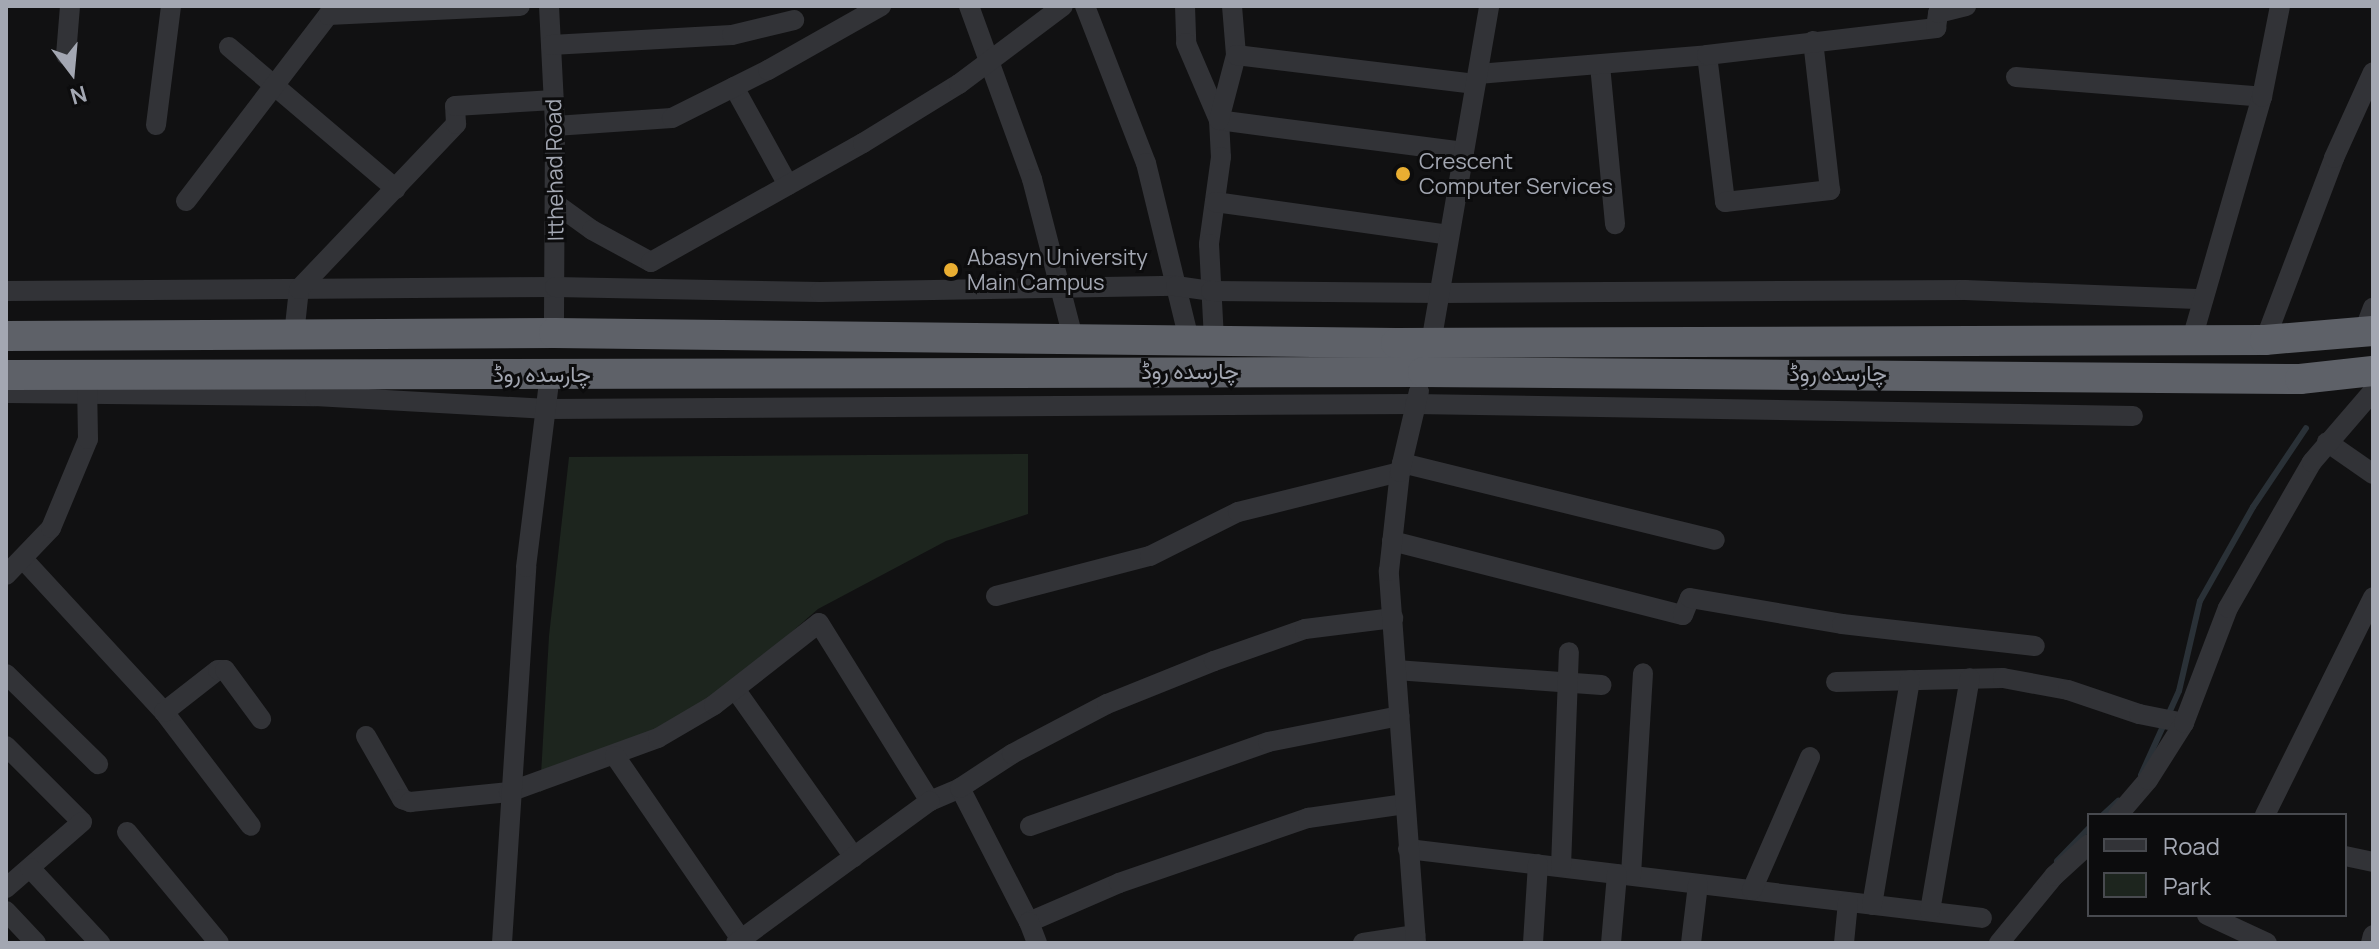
<!DOCTYPE html>
<html>
<head>
<meta charset="utf-8">
<style>
  body { margin:0 }
  #map { position:relative; width:2379px; height:949px; overflow:hidden; background:#111112; font-family:Manrope,Vazirmatn,sans-serif }
  div>[style] { position:absolute }
  .green>* { inset:0; background:#1d251e }
  .stream>* { height:6px; margin:-3px; padding:0 3px; transform-origin:3px; border-radius:3px; background:#2a3137 }
  .minor>* { height:20px; margin:-10px; padding:0 10px; transform-origin:10px; border-radius:10px; background:#323337 }
  .highway>* { height:30px; margin:-15px; padding:0 15px; transform-origin:15px; border-radius:15px; background:#5e6168 }
  .dots>* { width:22px; height:22px; translate:-50% -50%; box-sizing:border-box; border:4px solid #0c0c0d; border-radius:50% }
  span { translate:-50% -50%; white-space:nowrap; text-align:center; line-height:1.15; -webkit-text-stroke:6px #0c0c0d; paint-order:stroke }
  .poi-label { font-size:22px; color:#a3a7b2 }
  .left { translate:0 -50%; text-align:left }
  .street-label { font-size:22px; color:#a3a7b2 }
  .frame { position:absolute; inset:0; border:8px solid #a3a7b2; pointer-events:none }
  .legend { position:absolute; left:2087px; top:813px; width:260px; height:104px; box-sizing:border-box; background:#0c0c0d; border:2px solid #484a4f; margin:0; padding:10px 14px; list-style:none; font-size:24px; color:#a3a7b2 }
  .legend li { display:flex; align-items:center; gap:16px; height:40px }
  .legend b { width:40px; border:2px solid #484a4f }
  .north { position:absolute; left:32px; top:32px; width:80px; height:80px; -webkit-text-stroke:6px #0c0c0d; paint-order:stroke; rotate:164deg; font-size:22px; font-weight:700; line-height:32px; text-align:center; color:#a3a7b2 }
  .north::after { content:''; display:block; margin:auto; width:28px; height:36px; background:#a3a7b2; clip-path:polygon(50% 0,100% 100%,50% 72%,0 100%) }
</style>
</head>
<body>
<div id="map">
  <div class="green">
    <div style="clip-path:polygon(1028px 454px,1028px 514px,946px 541px,818px 609px,709px 704px,540px 792px,549px 636px,569px 457px)"></div>
  </div>
  <div class="stream">
    <div style="left:2141px;top:775px;width:92px;rotate:-65.7deg"></div>
    <div style="left:2179px;top:691px;width:92px;rotate:-76.9deg"></div>
    <div style="left:2200px;top:601px;width:108px;rotate:-60.6deg"></div>
    <div style="left:2253px;top:507px;width:95px;rotate:-56.1deg"></div>
    <div style="left:2103px;top:815px;width:21px;rotate:-43deg"></div>
    <div style="left:2057px;top:861px;width:46px;rotate:-45.9deg"></div>
  </div>
  <div class="minor">
    <div style="left:549px;top:6px;width:120px;rotate:87.1deg"></div>
    <div style="left:555px;top:126px;width:207px;rotate:90.3deg"></div>
    <div style="left:969px;top:6px;width:184px;rotate:70deg"></div>
    <div style="left:1032px;top:179px;width:164px;rotate:75.5deg"></div>
    <div style="left:1085px;top:6px;width:168px;rotate:68.8deg"></div>
    <div style="left:1146px;top:163px;width:182px;rotate:76.3deg"></div>
    <div style="left:1185px;top:6px;width:37px;rotate:88deg"></div>
    <div style="left:1186px;top:43px;width:84px;rotate:66.8deg"></div>
    <div style="left:1219px;top:120px;width:37px;rotate:87deg"></div>
    <div style="left:1221px;top:157px;width:88px;rotate:97.9deg"></div>
    <div style="left:1209px;top:244px;width:96px;rotate:87deg"></div>
    <div style="left:1232px;top:6px;width:49px;rotate:85.3deg"></div>
    <div style="left:551px;top:45px;width:181px;rotate:-3.2deg"></div>
    <div style="left:732px;top:35px;width:64px;rotate:-13.6deg"></div>
    <div style="left:229px;top:47px;width:219px;rotate:40.4deg"></div>
    <div style="left:66px;top:55px;width:49px;rotate:-85.3deg"></div>
    <div style="left:1707px;top:55px;width:148px;rotate:83deg"></div>
    <div style="left:1725px;top:202px;width:106px;rotate:-6.5deg"></div>
    <div style="left:1830px;top:190px;width:150px;rotate:-96.5deg"></div>
    <div style="left:1600px;top:65px;width:160px;rotate:84.6deg"></div>
    <div style="left:1478px;top:74px;width:230px;rotate:-4.7deg"></div>
    <div style="left:1707px;top:55px;width:231px;rotate:-6.7deg"></div>
    <div style="left:1936px;top:28px;width:15px;rotate:-82deg"></div>
    <div style="left:1938px;top:13px;width:29px;rotate:-14deg"></div>
    <div style="left:2016px;top:77px;width:247px;rotate:4.6deg"></div>
    <div style="left:734px;top:87px;width:112px;rotate:61.1deg"></div>
    <div style="left:156px;top:125px;width:120px;rotate:-82.8deg"></div>
    <div style="left:555px;top:126px;width:117px;rotate:-3.9deg"></div>
    <div style="left:672px;top:118px;width:107px;rotate:-26.6deg"></div>
    <div style="left:768px;top:70px;width:130px;rotate:-29.5deg"></div>
    <div style="left:1464px;top:152px;width:247px;rotate:-172.6deg"></div>
    <div style="left:1219px;top:120px;width:67px;rotate:-75.3deg"></div>
    <div style="left:1236px;top:55px;width:241px;rotate:6.9deg"></div>
    <div style="left:186px;top:201px;width:234px;rotate:-52.6deg"></div>
    <div style="left:328px;top:15px;width:192px;rotate:-2.7deg"></div>
    <div style="left:1215px;top:202px;width:236px;rotate:8deg"></div>
    <div style="left:556px;top:204px;width:44px;rotate:35.8deg"></div>
    <div style="left:592px;top:230px;width:67px;rotate:28.5deg"></div>
    <div style="left:651px;top:262px;width:243px;rotate:-29.3deg"></div>
    <div style="left:863px;top:143px;width:113px;rotate:-31.6deg"></div>
    <div style="left:959px;top:84px;width:130px;rotate:-36.9deg"></div>
    <div style="left:6px;top:291px;width:549px;rotate:-0.42deg"></div>
    <div style="left:555px;top:287px;width:265px;rotate:1.1deg"></div>
    <div style="left:820px;top:292px;width:356px;rotate:-1deg"></div>
    <div style="left:1176px;top:286px;width:35px;rotate:8deg"></div>
    <div style="left:1211px;top:291px;width:228px;rotate:0.5deg"></div>
    <div style="left:1439px;top:293px;width:526px;rotate:-0.33deg"></div>
    <div style="left:1965px;top:290px;width:238px;rotate:2.2deg"></div>
    <div style="left:2364px;top:331px;width:25px;rotate:-69deg"></div>
    <div style="left:294px;top:335px;width:46px;rotate:-83.8deg"></div>
    <div style="left:299px;top:289px;width:228px;rotate:-46.4deg"></div>
    <div style="left:456px;top:124px;width:18px;rotate:-93deg"></div>
    <div style="left:455px;top:106px;width:99px;rotate:-3.5deg"></div>
    <div style="left:2192px;top:339px;width:252px;rotate:-73.9deg"></div>
    <div style="left:2262px;top:97px;width:93px;rotate:-78.8deg"></div>
    <div style="left:2265px;top:340px;width:195px;rotate:-69.2deg"></div>
    <div style="left:2334px;top:158px;width:94px;rotate:-65.6deg"></div>
    <div style="left:1431px;top:343px;width:342px;rotate:-80.2deg"></div>
    <div style="left:6px;top:393px;width:309px;rotate:0.6deg"></div>
    <div style="left:315px;top:396px;width:233px;rotate:3.2deg"></div>
    <div style="left:548px;top:409px;width:867px;rotate:-0.33deg"></div>
    <div style="left:1415px;top:404px;width:718px;rotate:0.96deg"></div>
    <div style="left:2327px;top:442px;width:56px;rotate:34.8deg"></div>
    <div style="left:1402px;top:463px;width:322px;rotate:13.8deg"></div>
    <div style="left:1392px;top:541px;width:300px;rotate:14.3deg"></div>
    <div style="left:1683px;top:615px;width:18px;rotate:-68deg"></div>
    <div style="left:1690px;top:598px;width:154px;rotate:9.7deg"></div>
    <div style="left:1842px;top:624px;width:194px;rotate:6.5deg"></div>
    <div style="left:23px;top:559px;width:208px;rotate:47.3deg"></div>
    <div style="left:164px;top:712px;width:143px;rotate:52.7deg"></div>
    <div style="left:6px;top:575px;width:65px;rotate:-46.2deg"></div>
    <div style="left:51px;top:528px;width:96px;rotate:-67.4deg"></div>
    <div style="left:88px;top:439px;width:60px;rotate:-91deg"></div>
    <div style="left:996px;top:596px;width:159px;rotate:-14.6deg"></div>
    <div style="left:1150px;top:556px;width:98px;rotate:-26.6deg"></div>
    <div style="left:1238px;top:512px;width:167px;rotate:-13.9deg"></div>
    <div style="left:1396px;top:670px;width:206px;rotate:4.2deg"></div>
    <div style="left:6px;top:674px;width:129px;rotate:44.4deg"></div>
    <div style="left:1836px;top:682px;width:167px;rotate:-1.4deg"></div>
    <div style="left:2003px;top:678px;width:66px;rotate:10.5deg"></div>
    <div style="left:2068px;top:690px;width:75px;rotate:18.7deg"></div>
    <div style="left:2139px;top:714px;width:46px;rotate:11.3deg"></div>
    <div style="left:735px;top:689px;width:206px;rotate:54.7deg"></div>
    <div style="left:164px;top:712px;width:68px;rotate:-37.9deg"></div>
    <div style="left:218px;top:670px;width:7px"></div>
    <div style="left:225px;top:670px;width:61px;rotate:53.7deg"></div>
    <div style="left:366px;top:736px;width:73px;rotate:60.3deg"></div>
    <div style="left:402px;top:799px;width:9px;rotate:21deg"></div>
    <div style="left:410px;top:802px;width:100px;rotate:-5.8deg"></div>
    <div style="left:509px;top:792px;width:158px;rotate:-19.9deg"></div>
    <div style="left:658px;top:738px;width:65px;rotate:-30.5deg"></div>
    <div style="left:714px;top:705px;width:133px;rotate:-38deg"></div>
    <div style="left:819px;top:623px;width:210px;rotate:58.1deg"></div>
    <div style="left:930px;top:801px;width:33px;rotate:-23deg"></div>
    <div style="left:960px;top:788px;width:151px;rotate:62.8deg"></div>
    <div style="left:1029px;top:922px;width:98px;rotate:-23.4deg"></div>
    <div style="left:1119px;top:883px;width:200px;rotate:-19deg"></div>
    <div style="left:1308px;top:818px;width:98px;rotate:-8.2deg"></div>
    <div style="left:6px;top:746px;width:107px;rotate:45deg"></div>
    <div style="left:82px;top:822px;width:101px;rotate:139deg"></div>
    <div style="left:615px;top:756px;width:222px;rotate:55.5deg"></div>
    <div style="left:960px;top:788px;width:62px;rotate:-33.2deg"></div>
    <div style="left:1012px;top:754px;width:107px;rotate:-27.8deg"></div>
    <div style="left:1107px;top:704px;width:115px;rotate:-21.9deg"></div>
    <div style="left:1214px;top:661px;width:96px;rotate:-19.4deg"></div>
    <div style="left:1305px;top:629px;width:89px;rotate:-7.1deg"></div>
    <div style="left:2118px;top:815px;width:46px;rotate:-49.4deg"></div>
    <div style="left:2148px;top:780px;width:67px;rotate:-57.7deg"></div>
    <div style="left:2184px;top:723px;width:123px;rotate:-69.1deg"></div>
    <div style="left:2228px;top:608px;width:168px;rotate:-60.1deg"></div>
    <div style="left:2312px;top:462px;width:94px;rotate:-49.3deg"></div>
    <div style="left:2265px;top:815px;width:243px;rotate:-63.6deg"></div>
    <div style="left:1030px;top:826px;width:252px;rotate:-19.4deg"></div>
    <div style="left:1268px;top:742px;width:134px;rotate:-11.2deg"></div>
    <div style="left:127px;top:832px;width:144px;rotate:50.3deg"></div>
    <div style="left:1408px;top:849px;width:578px;rotate:6.85deg"></div>
    <div style="left:2345px;top:856px;width:29px;rotate:12deg"></div>
    <div style="left:1561px;top:867px;width:215px;rotate:-87.9deg"></div>
    <div style="left:30px;top:868px;width:103px;rotate:47deg"></div>
    <div style="left:1631px;top:875px;width:202px;rotate:-86.6deg"></div>
    <div style="left:1752px;top:890px;width:145px;rotate:-66.4deg"></div>
    <div style="left:1872px;top:905px;width:228px;rotate:-80.4deg"></div>
    <div style="left:6px;top:911px;width:44px;rotate:46.8deg"></div>
    <div style="left:1930px;top:911px;width:236px;rotate:-80.3deg"></div>
    <div style="left:2207px;top:915px;width:66px;rotate:25deg"></div>
    <div style="left:1029px;top:922px;width:22px;rotate:69deg"></div>
    <div style="left:502px;top:943px;width:377px;rotate:-86.3deg"></div>
    <div style="left:526px;top:567px;width:193px;rotate:-82.9deg"></div>
    <div style="left:736px;top:943px;width:240px;rotate:-36.2deg"></div>
    <div style="left:1363px;top:943px;width:53px;rotate:-8.7deg"></div>
    <div style="left:1416px;top:943px;width:373px;rotate:-94.2deg"></div>
    <div style="left:1389px;top:571px;width:100px;rotate:-83.7deg"></div>
    <div style="left:1400px;top:472px;width:83px;rotate:-76.8deg"></div>
    <div style="left:1533px;top:943px;width:79px;rotate:-86.4deg"></div>
    <div style="left:1611px;top:943px;width:69px;rotate:-85deg"></div>
    <div style="left:1691px;top:943px;width:59px;rotate:-83.2deg"></div>
    <div style="left:1844px;top:943px;width:41px;rotate:-84.4deg"></div>
    <div style="left:1999px;top:943px;width:87px;rotate:-50.6deg"></div>
    <div style="left:2054px;top:876px;width:47px;rotate:-42.4deg"></div>
    <div style="left:2371px;top:943px;width:8px;rotate:-76deg"></div>
  </div>
  <div class="highway">
    <div style="left:6px;top:336px;width:548px;rotate:-0.31deg"></div>
    <div style="left:554px;top:333px;width:842px;rotate:0.68deg"></div>
    <div style="left:1396px;top:343px;width:869px;rotate:-0.2deg"></div>
    <div style="left:2265px;top:340px;width:108px;rotate:-4.8deg"></div>
    <div style="left:6px;top:375px;width:1417px;rotate:-0.12deg"></div>
    <div style="left:1423px;top:372px;width:877px;rotate:0.46deg"></div>
    <div style="left:2300px;top:379px;width:73px;rotate:-6.3deg"></div>
  </div>
  <div class="dots">
    <div style="left:1403px;top:174px;background:#e9ae32"></div>
    <div style="left:951px;top:270px;background:#e9ae32"></div>
  </div>
  <div class="poi-label">
    <span class="left" style="left:1419px;top:174px">Crescent<br>Computer Services</span>
    <span class="left" style="left:967px;top:270px">Abasyn University<br>Main Campus</span>
  </div>
  <div class="street-label">
    <span style="left:555px;top:170px;rotate:-91deg">Itthehad Road</span>
    <span style="left:1190px;top:372px">چارسدہ روڈ</span>
    <span style="left:1838px;top:374px">چارسدہ روڈ</span>
    <span style="left:542px;top:375px">چارسدہ روڈ</span>
  </div>
  <div class="frame"></div>
  <ul class="legend">
  <li><b style="height:10px;background:#323337"></b>Road</li>
  <li><b style="height:22px;background:#1d251e"></b>Park</li>
  </ul>
  <div class="north">N</div>
</div>
</body>
</html>
